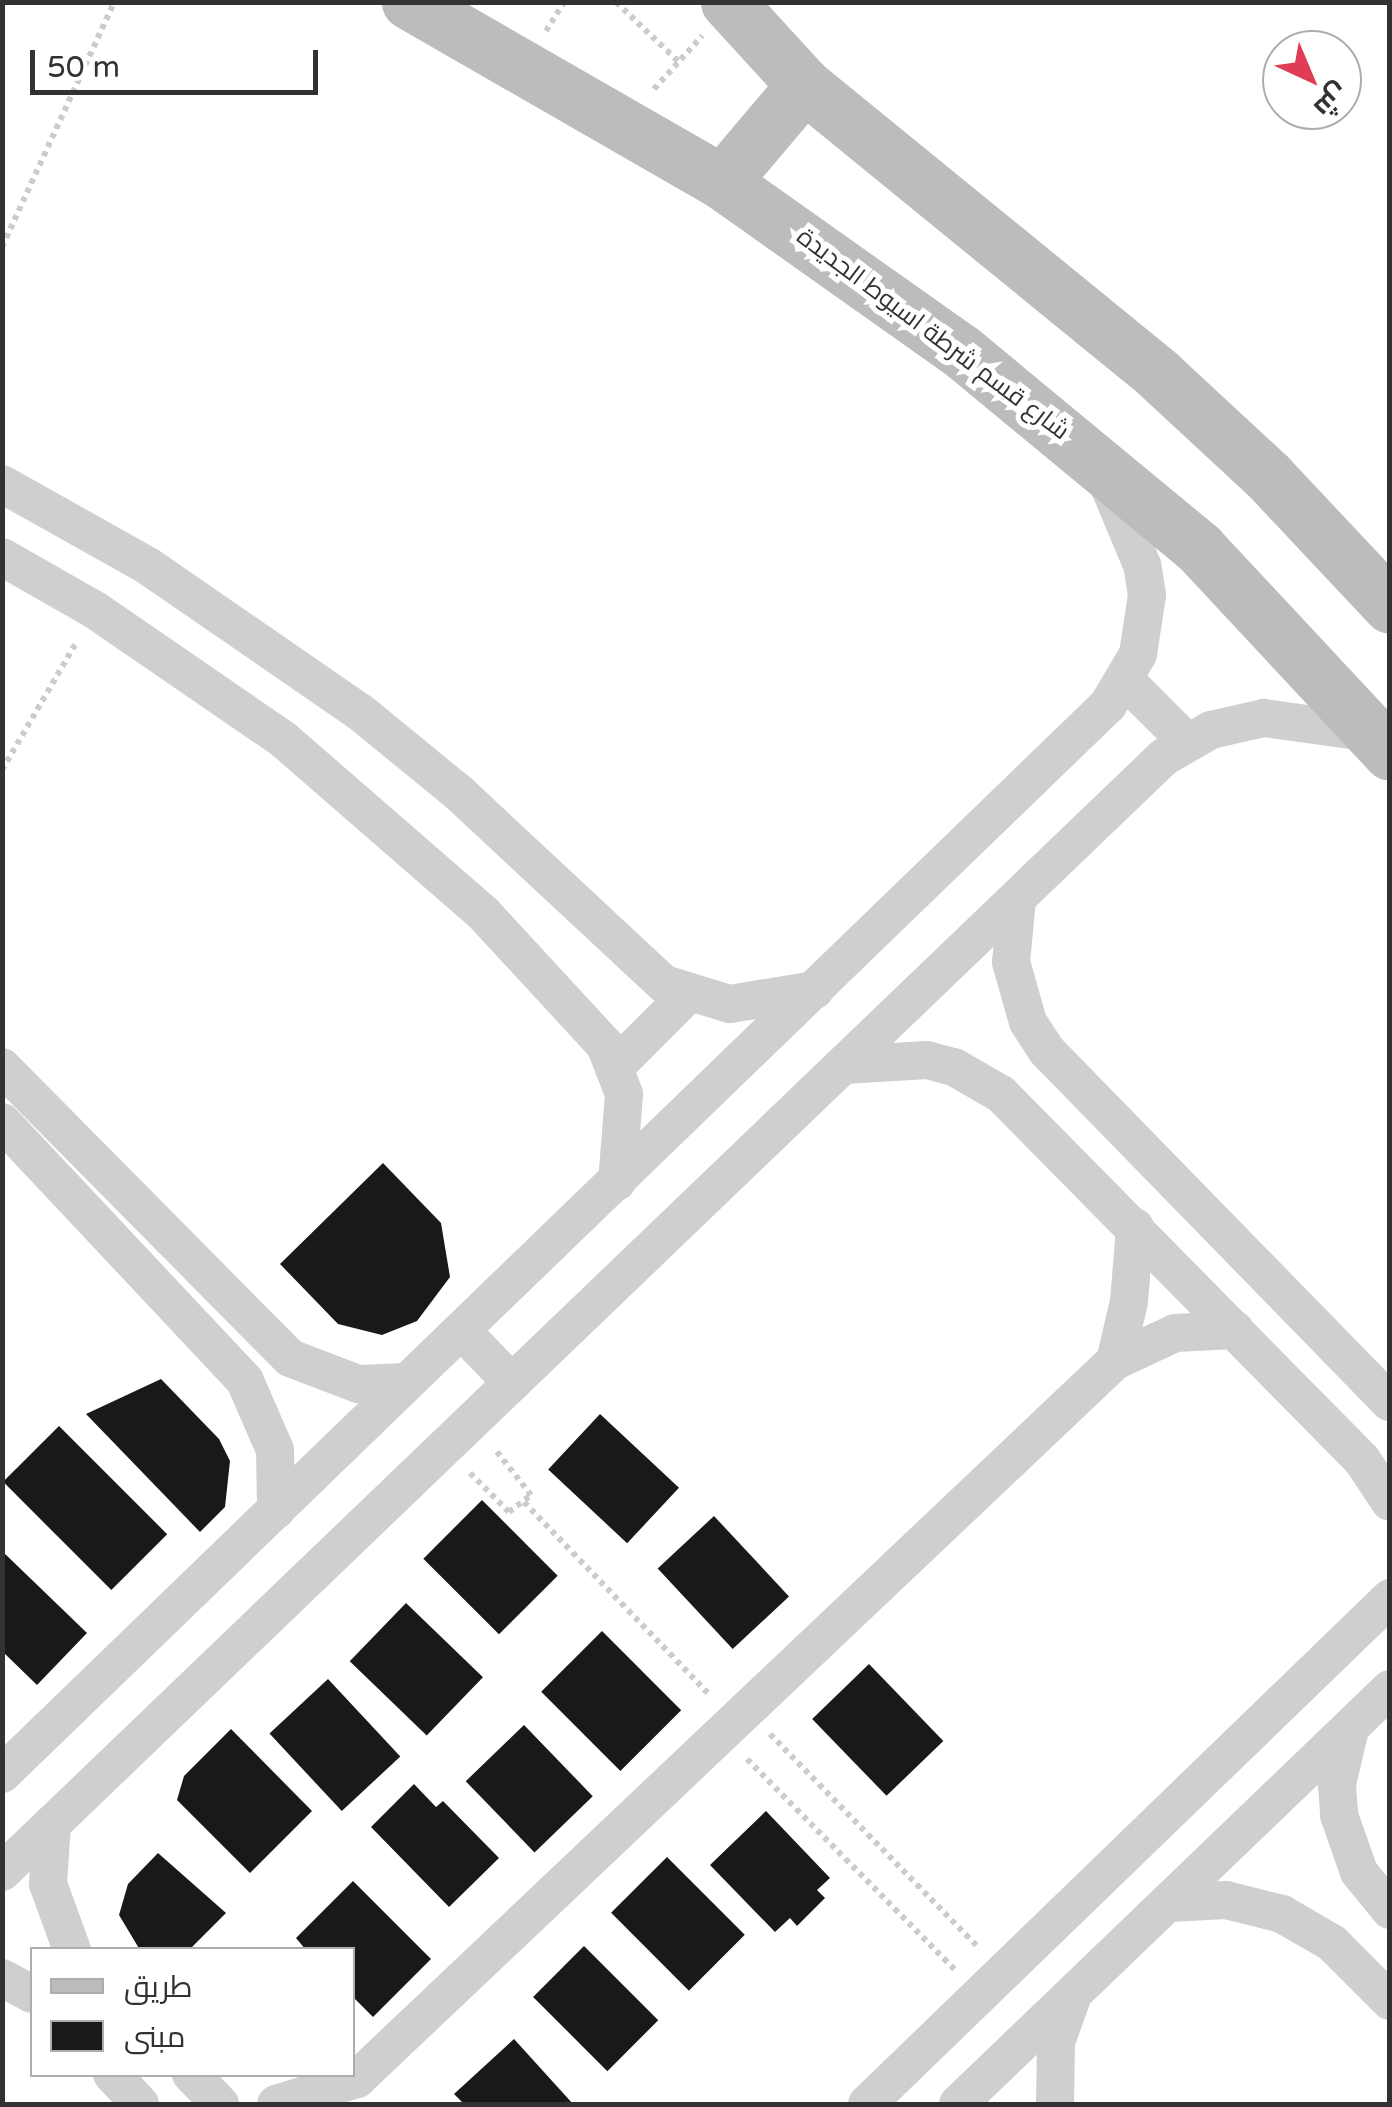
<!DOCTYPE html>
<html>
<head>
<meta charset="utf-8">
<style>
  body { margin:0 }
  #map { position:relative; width:1392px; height:2107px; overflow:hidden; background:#fff; font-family:"Varela Round",Cairo,sans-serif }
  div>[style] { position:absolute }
  .building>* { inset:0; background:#191919; transform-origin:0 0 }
  .path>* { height:6px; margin-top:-3px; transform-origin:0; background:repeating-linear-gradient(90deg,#ccc 0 5px,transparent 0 10px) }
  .minor>* { height:38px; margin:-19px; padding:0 19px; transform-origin:19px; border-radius:19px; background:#cfcfcf }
  .secondary>* { height:55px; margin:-27.5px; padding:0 27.5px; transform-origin:27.5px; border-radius:27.5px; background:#bcbcbc }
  span { translate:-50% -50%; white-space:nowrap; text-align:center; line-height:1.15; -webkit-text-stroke:10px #fff; paint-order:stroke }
  .street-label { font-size:25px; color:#323232 }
  .frame { position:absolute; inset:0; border:5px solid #323232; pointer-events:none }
  .legend { position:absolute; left:30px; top:1947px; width:325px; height:130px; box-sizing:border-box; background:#fff; border:2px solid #adadad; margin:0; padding:12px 18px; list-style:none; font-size:30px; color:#323232 }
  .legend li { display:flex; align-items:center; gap:20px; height:50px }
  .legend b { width:50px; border:2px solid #adadad }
  .north { position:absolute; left:1262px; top:30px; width:100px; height:100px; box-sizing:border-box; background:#fff; border:2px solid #adadad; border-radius:50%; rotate:136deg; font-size:28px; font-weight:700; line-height:40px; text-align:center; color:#323232 }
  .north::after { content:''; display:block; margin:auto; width:35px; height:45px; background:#e03c56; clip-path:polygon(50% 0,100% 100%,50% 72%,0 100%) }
  .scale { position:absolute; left:30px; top:50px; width:288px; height:45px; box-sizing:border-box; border:5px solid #323232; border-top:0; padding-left:12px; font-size:30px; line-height:35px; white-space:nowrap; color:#323232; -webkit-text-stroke:8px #fff; paint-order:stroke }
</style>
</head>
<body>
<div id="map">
  <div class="building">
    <div style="clip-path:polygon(383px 1163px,441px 1223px,450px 1277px,417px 1321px,382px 1335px,338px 1324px,280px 1264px)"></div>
    <div style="clip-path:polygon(161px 1379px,219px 1439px,230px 1461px,225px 1507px,200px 1532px,86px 1414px)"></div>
    <div style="left:600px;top:1414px;width:108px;height:76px;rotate:43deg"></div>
    <div style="left:59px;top:1426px;width:153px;height:79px;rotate:45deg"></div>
    <div style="left:482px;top:1500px;width:107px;height:83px;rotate:45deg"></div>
    <div style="left:714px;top:1516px;width:110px;height:77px;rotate:47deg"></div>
    <div style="clip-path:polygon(2px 1551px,87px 1633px,37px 1685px,2px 1651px)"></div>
    <div style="left:406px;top:1603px;width:107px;height:81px;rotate:44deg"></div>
    <div style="left:602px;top:1631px;width:112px;height:86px;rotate:45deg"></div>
    <div style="left:869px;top:1664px;width:107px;height:79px;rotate:46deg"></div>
    <div style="left:328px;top:1679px;width:106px;height:80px;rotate:47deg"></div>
    <div style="left:524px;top:1725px;width:99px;height:81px;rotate:46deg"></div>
    <div style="clip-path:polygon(231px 1729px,312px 1811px,250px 1873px,177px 1800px,184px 1776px)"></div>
    <div style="clip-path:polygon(414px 1784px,436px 1807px,443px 1801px,499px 1858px,449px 1907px,371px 1827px)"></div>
    <div style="clip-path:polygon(766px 1811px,830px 1878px,817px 1890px,825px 1898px,797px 1926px,790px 1918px,775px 1932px,710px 1865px)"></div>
    <div style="clip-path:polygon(158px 1853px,226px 1913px,189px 1950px,140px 1950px,119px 1915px,128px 1884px)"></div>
    <div style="left:667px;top:1857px;width:110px;height:79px;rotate:45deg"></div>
    <div style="clip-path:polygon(353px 1881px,431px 1959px,373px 2017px,352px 1996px,352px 1950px,306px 1950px,296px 1938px)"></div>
    <div style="left:584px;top:1946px;width:105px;height:72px;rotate:45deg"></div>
    <div style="clip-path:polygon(514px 2039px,573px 2104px,464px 2104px,454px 2094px)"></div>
  </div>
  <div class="path">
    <div style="left:616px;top:2px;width:87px;rotate:43.6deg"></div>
    <div style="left:546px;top:31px;width:34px;rotate:-58deg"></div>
    <div style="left:654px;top:89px;width:72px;rotate:-47.8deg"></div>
    <div style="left:2px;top:247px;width:269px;rotate:-65.4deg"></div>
    <div style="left:2px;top:770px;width:149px;rotate:-59.8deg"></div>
    <div style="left:470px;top:1473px;width:55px;rotate:45deg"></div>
    <div style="left:509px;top:1512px;width:28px;rotate:-38deg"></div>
    <div style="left:531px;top:1495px;width:60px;rotate:-128.2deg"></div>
    <div style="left:524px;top:1502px;width:268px;rotate:46.1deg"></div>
    <div style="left:770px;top:1734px;width:298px;rotate:45.7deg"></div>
    <div style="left:747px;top:1759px;width:298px;rotate:45.4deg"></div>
  </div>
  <div class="minor">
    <div style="left:2px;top:484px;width:167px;rotate:29.3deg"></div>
    <div style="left:148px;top:566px;width:257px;rotate:34.6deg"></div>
    <div style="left:360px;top:712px;width:128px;rotate:39.3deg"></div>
    <div style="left:459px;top:793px;width:280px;rotate:43deg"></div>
    <div style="left:664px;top:984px;width:69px;rotate:16.9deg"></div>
    <div style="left:730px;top:1004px;width:86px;rotate:-9.4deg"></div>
    <div style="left:2px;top:557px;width:107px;rotate:29.7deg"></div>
    <div style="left:95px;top:610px;width:229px;rotate:34.5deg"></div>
    <div style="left:284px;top:740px;width:265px;rotate:41deg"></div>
    <div style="left:484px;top:914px;width:178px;rotate:47.3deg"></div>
    <div style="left:605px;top:1045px;width:53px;rotate:68.8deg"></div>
    <div style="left:624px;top:1094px;width:88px;rotate:94.5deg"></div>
    <div style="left:1126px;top:681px;width:85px;rotate:45deg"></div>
    <div style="left:1017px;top:899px;width:63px;rotate:95.4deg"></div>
    <div style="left:1011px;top:962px;width:62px;rotate:74.2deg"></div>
    <div style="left:1028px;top:1022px;width:33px;rotate:57deg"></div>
    <div style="left:1046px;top:1050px;width:492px;rotate:45.7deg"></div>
    <div style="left:844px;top:1065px;width:83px;rotate:-3.4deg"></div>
    <div style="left:927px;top:1060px;width:28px;rotate:15deg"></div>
    <div style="left:954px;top:1067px;width:54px;rotate:29.9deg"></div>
    <div style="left:1001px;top:1094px;width:514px;rotate:45.39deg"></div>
    <div style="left:1362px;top:1460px;width:50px;rotate:56.3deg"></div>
    <div style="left:2px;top:1067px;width:409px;rotate:45.3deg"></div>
    <div style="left:290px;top:1358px;width:73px;rotate:20.9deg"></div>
    <div style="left:358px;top:1384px;width:49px;rotate:-2.3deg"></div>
    <div style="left:615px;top:1067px;width:102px;rotate:-45deg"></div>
    <div style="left:2px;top:1122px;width:355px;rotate:46.8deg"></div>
    <div style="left:245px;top:1381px;width:75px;rotate:66.5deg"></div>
    <div style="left:275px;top:1450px;width:60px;rotate:89deg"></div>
    <div style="left:462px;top:1331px;width:72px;rotate:46.1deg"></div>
    <div style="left:1115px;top:1361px;width:61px;rotate:-76.7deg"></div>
    <div style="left:1129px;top:1302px;width:75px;rotate:-85.4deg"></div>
    <div style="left:1350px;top:1729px;width:57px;rotate:103.3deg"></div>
    <div style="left:1337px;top:1784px;width:31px;rotate:86deg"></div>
    <div style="left:1339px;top:1815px;width:60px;rotate:70.7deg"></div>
    <div style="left:1359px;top:1872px;width:49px;rotate:50.8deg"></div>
    <div style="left:2px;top:1774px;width:1538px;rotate:-44.03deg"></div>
    <div style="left:1108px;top:705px;width:59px;rotate:-59.5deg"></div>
    <div style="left:1138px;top:654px;width:60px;rotate:-81.3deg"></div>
    <div style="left:1147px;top:595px;width:30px;rotate:-99deg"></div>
    <div style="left:1142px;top:565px;width:93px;rotate:-112.7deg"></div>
    <div style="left:52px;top:1824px;width:60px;rotate:93.8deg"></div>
    <div style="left:48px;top:1884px;width:70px;rotate:70deg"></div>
    <div style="left:2px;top:1872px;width:1610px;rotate:-43.82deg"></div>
    <div style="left:1164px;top:757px;width:54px;rotate:-29.9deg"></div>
    <div style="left:1211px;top:730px;width:54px;rotate:-12.8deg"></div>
    <div style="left:1264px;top:718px;width:109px;rotate:7.9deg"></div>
    <div style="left:1169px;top:1903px;width:57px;rotate:-3deg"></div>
    <div style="left:1226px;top:1900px;width:58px;rotate:14deg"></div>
    <div style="left:1282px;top:1914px;width:58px;rotate:30.1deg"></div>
    <div style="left:1332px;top:1943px;width:82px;rotate:45deg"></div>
    <div style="left:2px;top:1978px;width:34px;rotate:28deg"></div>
    <div style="left:112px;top:2074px;width:41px;rotate:47deg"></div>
    <div style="left:191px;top:2074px;width:42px;rotate:46deg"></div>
    <div style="left:276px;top:2104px;width:85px;rotate:-17.2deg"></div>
    <div style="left:357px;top:2079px;width:1044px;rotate:-43.45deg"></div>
    <div style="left:1115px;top:1361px;width:66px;rotate:-25deg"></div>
    <div style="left:1175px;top:1333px;width:60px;rotate:-2.9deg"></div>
    <div style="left:867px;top:2104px;width:728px;rotate:-44.05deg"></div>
    <div style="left:958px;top:2104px;width:599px;rotate:-43.85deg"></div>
    <div style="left:1055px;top:2104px;width:62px;rotate:-89.1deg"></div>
    <div style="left:1056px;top:2042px;width:45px;rotate:-70.3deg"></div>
  </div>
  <div class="secondary">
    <div style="left:409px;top:2px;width:361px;rotate:29.9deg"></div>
    <div style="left:722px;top:182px;width:293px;rotate:35.3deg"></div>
    <div style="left:961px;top:351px;width:309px;rotate:39.6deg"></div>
    <div style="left:1199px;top:548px;width:280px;rotate:47deg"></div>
    <div style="left:728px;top:2px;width:113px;rotate:47.5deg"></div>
    <div style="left:804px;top:85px;width:458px;rotate:39.2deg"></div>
    <div style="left:1159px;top:375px;width:149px;rotate:42.8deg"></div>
    <div style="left:1268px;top:476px;width:178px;rotate:46.8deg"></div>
    <div style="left:722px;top:182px;width:127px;rotate:-49.8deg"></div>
  </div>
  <div class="street-label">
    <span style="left:933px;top:334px;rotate:37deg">شارع قسم شرطة اسيوط الجديدة</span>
  </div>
  <div class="frame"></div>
  <ul class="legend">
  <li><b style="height:12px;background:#bcbcbc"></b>طريق</li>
  <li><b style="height:28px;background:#191919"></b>مبنى</li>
  </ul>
  <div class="north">ش</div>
  <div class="scale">50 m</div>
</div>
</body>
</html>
